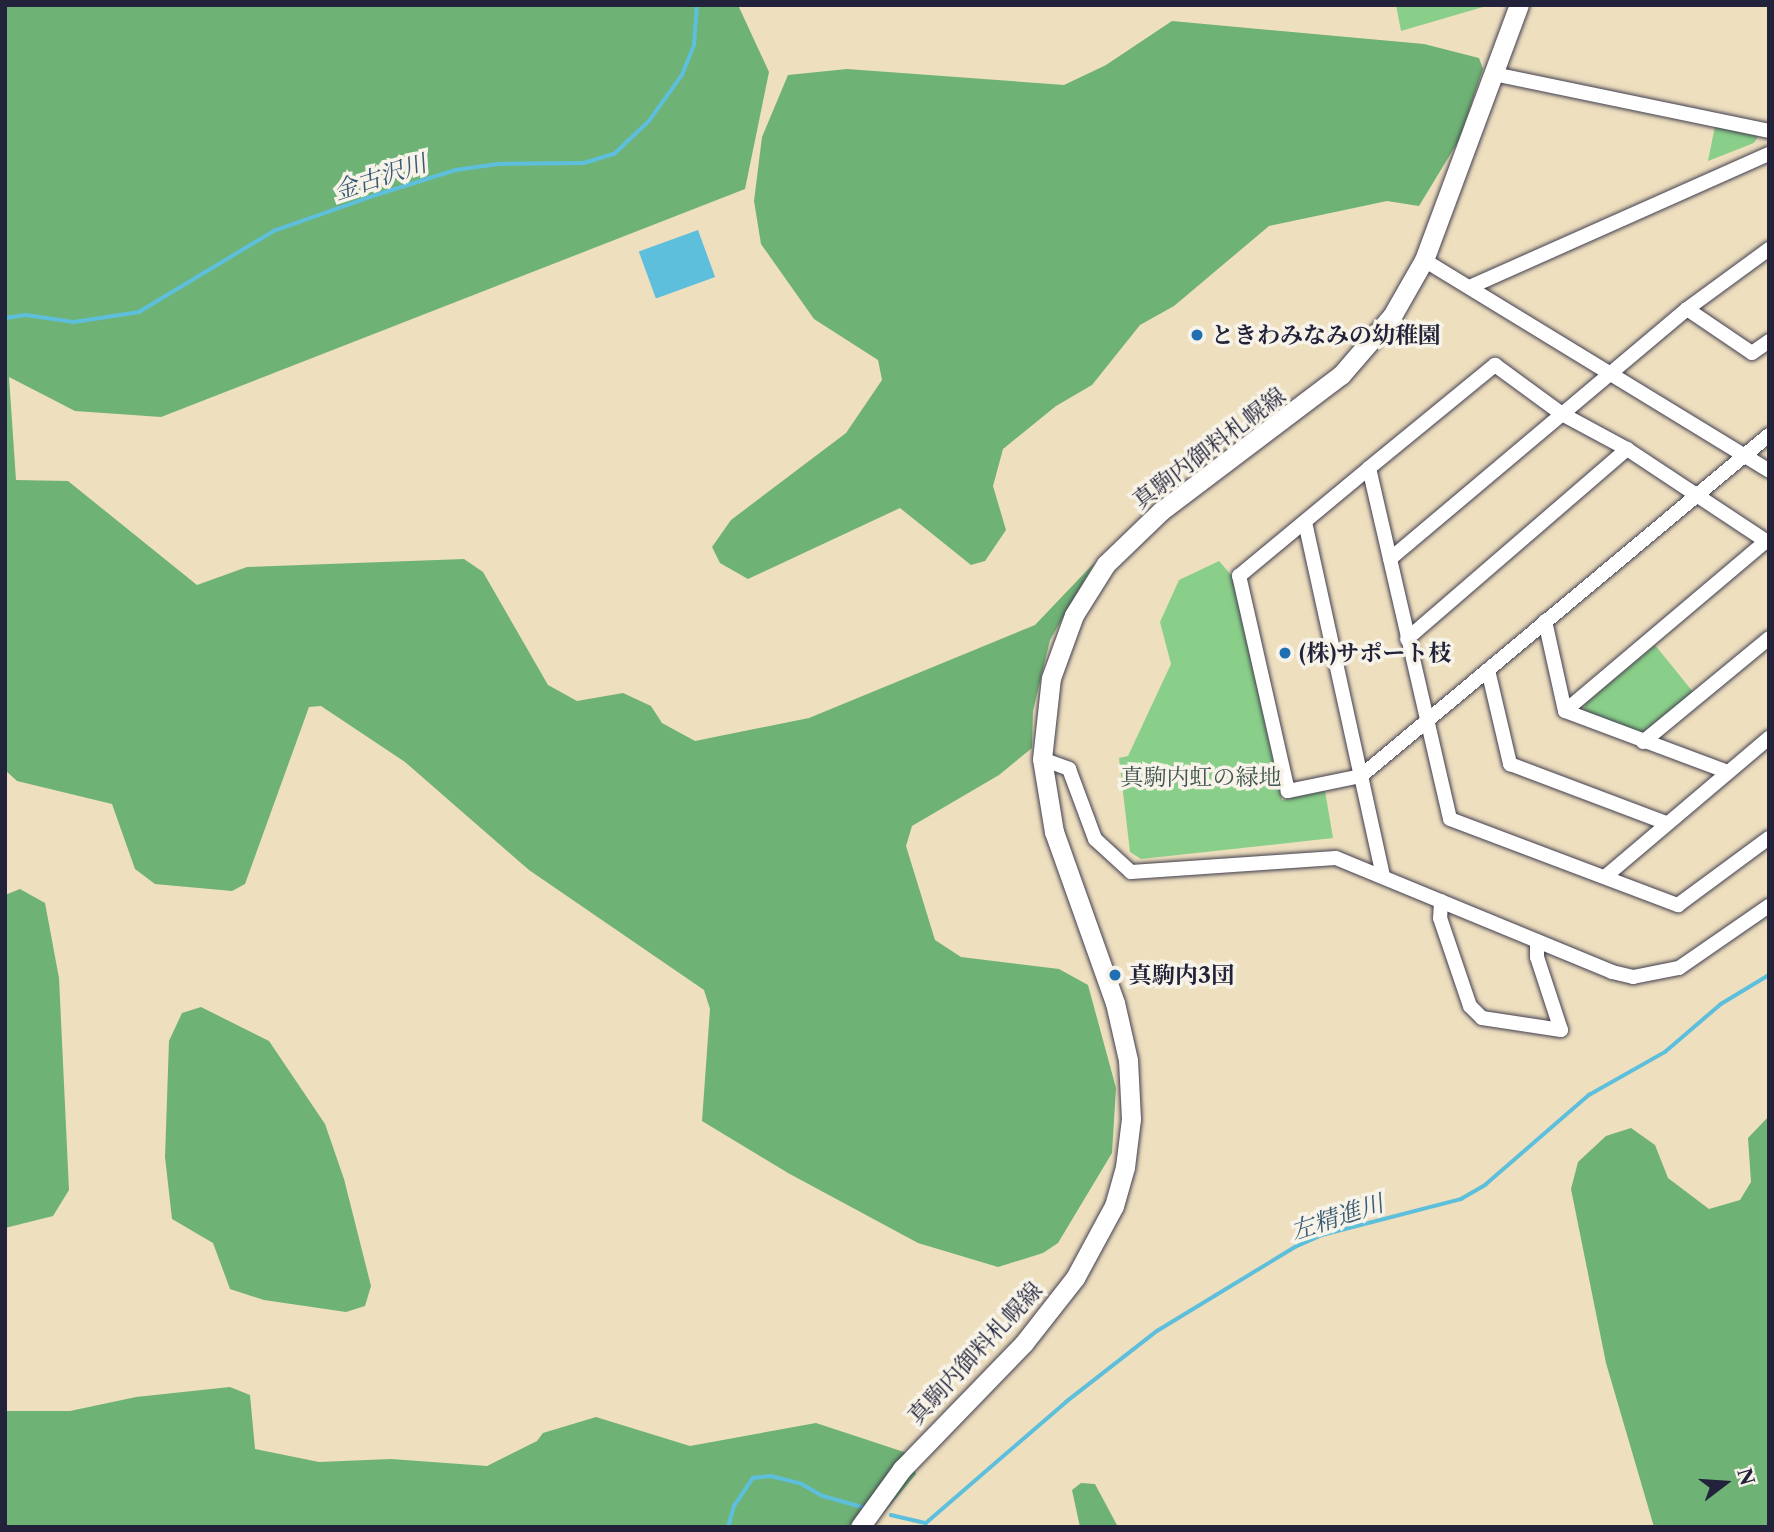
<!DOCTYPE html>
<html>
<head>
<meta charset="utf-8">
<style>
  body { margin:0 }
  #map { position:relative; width:1774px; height:1532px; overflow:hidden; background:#eedfbf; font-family:"Libre Caslon Text","Noto Serif JP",serif }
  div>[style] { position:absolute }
  .green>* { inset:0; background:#8acf89 }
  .forest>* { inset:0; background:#6fb275 }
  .water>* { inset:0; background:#5ebfdc; transform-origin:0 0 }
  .stream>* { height:3.5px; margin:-1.75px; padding:0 1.75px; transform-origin:1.75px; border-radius:1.75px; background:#5ebfdc }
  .roads { filter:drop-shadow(0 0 2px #413e4f) drop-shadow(0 0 2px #413e4f) }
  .minor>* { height:14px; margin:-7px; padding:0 7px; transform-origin:7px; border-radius:7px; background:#fff }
  .secondary>* { height:19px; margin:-9.5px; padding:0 9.5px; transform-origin:9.5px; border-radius:9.5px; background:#fff }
  .dots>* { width:19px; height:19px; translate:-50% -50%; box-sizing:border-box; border:4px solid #f7f3e8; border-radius:50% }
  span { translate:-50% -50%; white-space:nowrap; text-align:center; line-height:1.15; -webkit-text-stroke:7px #f7f3e8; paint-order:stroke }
  .poi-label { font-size:23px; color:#22223b; font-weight:700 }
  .left { translate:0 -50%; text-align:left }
  .street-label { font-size:23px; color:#22223b }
  .park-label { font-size:23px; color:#415652 }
  .water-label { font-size:24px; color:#375973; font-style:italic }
  .frame { position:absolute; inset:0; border:7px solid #22223b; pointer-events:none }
  .north { position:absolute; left:1690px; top:1448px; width:70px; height:70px; -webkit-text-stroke:5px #f7f3e8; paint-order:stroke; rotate:73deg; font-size:19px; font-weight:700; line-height:28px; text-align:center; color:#22223b }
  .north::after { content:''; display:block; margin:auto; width:24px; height:32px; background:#22223b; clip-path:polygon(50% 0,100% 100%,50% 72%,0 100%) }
</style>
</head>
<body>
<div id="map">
  <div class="green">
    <div style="clip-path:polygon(1396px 5px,1482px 5px,1483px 7px,1401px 31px)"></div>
    <div style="clip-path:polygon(1716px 121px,1759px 135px,1754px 143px,1708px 161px)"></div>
    <div style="clip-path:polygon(1219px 561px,1232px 576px,1282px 800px,1325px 791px,1333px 838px,1141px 859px,1130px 852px,1119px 758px,1128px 756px,1171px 664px,1160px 622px,1179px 580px)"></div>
    <div style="clip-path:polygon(1655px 645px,1693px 692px,1642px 733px,1584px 712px,1585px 704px)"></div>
  </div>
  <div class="forest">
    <div style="clip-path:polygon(5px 5px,738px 5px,769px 72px,745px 189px,161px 417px,75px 411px,9px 377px,16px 480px,68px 481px,197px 585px,247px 567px,464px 559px,483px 572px,548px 685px,577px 701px,623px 693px,651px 706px,662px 723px,695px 741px,809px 718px,1035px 625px,1095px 562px,1050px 640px,1033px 711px,1032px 748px,999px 775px,912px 826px,906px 846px,935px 940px,961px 957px,1059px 969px,1088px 985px,1116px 1088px,1112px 1153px,1058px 1243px,1043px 1253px,998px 1267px,918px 1243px,788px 1173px,702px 1121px,710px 1009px,704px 990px,529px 870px,405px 762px,321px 706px,309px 707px,245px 884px,232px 891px,155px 884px,135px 869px,112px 804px,17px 781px,5px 770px)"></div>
    <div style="clip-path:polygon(1172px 21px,1424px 44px,1479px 58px,1483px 69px,1459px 140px,1419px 206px,1387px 201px,1269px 226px,1174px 306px,1140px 325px,1092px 385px,1056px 406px,1003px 449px,993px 486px,1006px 530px,985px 561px,971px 565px,900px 508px,748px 579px,720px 563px,712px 547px,731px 520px,846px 433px,882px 380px,878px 360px,814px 319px,761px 244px,754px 201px,762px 137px,788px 75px,847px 69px,1064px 85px,1106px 65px)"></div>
    <div style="clip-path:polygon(20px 889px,45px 903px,59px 978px,69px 1190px,53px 1216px,5px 1228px,5px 895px)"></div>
    <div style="clip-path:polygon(201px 1007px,269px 1041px,325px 1124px,344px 1179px,371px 1286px,365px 1306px,346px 1312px,264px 1300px,230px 1289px,213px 1243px,172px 1219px,165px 1157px,169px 1041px,182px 1013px)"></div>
    <div style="clip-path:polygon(1769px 1116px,1769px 1527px,1654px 1527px,1606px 1363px,1571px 1189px,1578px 1162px,1606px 1136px,1631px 1128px,1655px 1145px,1668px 1178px,1709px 1209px,1740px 1200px,1751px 1182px,1748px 1138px)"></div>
    <div style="clip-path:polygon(230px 1387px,250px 1395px,255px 1449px,319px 1462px,391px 1459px,487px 1466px,537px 1441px,543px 1433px,596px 1417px,690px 1446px,816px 1423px,907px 1453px,916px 1474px,883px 1514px,855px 1527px,5px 1527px,5px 1411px,70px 1411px,136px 1397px)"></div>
    <div style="clip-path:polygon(1081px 1483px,1095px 1484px,1118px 1527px,1080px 1527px,1072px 1490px)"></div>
  </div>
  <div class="water">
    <div style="left:698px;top:230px;width:50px;height:63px;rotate:70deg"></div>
  </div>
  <div class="stream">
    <div style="left:5px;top:318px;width:21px;rotate:-8deg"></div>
    <div style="left:26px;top:315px;width:49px;rotate:8.3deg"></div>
    <div style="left:74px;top:322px;width:66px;rotate:-8.7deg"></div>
    <div style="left:139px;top:312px;width:157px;rotate:-31deg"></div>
    <div style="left:274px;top:231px;width:108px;rotate:-19.4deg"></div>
    <div style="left:376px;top:195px;width:84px;rotate:-17.4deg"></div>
    <div style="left:456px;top:170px;width:42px;rotate:-8.1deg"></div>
    <div style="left:498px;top:164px;width:86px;rotate:-0.7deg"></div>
    <div style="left:584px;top:163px;width:31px;rotate:-17deg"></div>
    <div style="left:614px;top:154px;width:48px;rotate:-43.3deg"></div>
    <div style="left:649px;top:121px;width:57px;rotate:-54.3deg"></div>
    <div style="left:682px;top:75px;width:32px;rotate:-68deg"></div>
    <div style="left:694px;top:45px;width:40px;rotate:-85.7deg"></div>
    <div style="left:891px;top:1515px;width:36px;rotate:13deg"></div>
    <div style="left:926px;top:1523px;width:185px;rotate:-40.8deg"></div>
    <div style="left:1066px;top:1402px;width:115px;rotate:-38deg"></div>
    <div style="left:1157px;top:1331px;width:162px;rotate:-31.3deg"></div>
    <div style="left:1295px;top:1247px;width:30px;rotate:-24deg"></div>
    <div style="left:1322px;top:1235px;width:144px;rotate:-14.5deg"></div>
    <div style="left:1461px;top:1199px;width:28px;rotate:-30deg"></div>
    <div style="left:1485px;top:1185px;width:138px;rotate:-40.9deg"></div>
    <div style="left:1589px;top:1095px;width:87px;rotate:-29.5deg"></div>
    <div style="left:1665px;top:1052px;width:74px;rotate:-40.6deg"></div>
    <div style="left:1721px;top:1004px;width:56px;rotate:-31.1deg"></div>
    <div style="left:728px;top:1527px;width:22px;rotate:-74deg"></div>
    <div style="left:734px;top:1506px;width:34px;rotate:-56deg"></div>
    <div style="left:753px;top:1478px;width:18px;rotate:-6deg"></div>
    <div style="left:771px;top:1476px;width:32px;rotate:14deg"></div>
    <div style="left:802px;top:1484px;width:24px;rotate:30deg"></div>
    <div style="left:823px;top:1496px;width:45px;rotate:15.6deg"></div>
  </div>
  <div class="roads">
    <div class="minor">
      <div style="left:1494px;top:74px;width:281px;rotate:11.7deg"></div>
      <div style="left:1424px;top:260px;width:404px;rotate:31.4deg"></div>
      <div style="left:1472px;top:286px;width:325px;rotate:-24deg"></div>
      <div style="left:1687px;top:309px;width:78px;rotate:34.1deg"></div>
      <div style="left:1752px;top:353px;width:21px;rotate:-35deg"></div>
      <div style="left:1369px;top:468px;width:360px;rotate:77deg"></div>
      <div style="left:1450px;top:819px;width:244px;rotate:20.7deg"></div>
      <div style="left:1678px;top:905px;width:113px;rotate:-36.4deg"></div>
      <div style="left:1305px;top:522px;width:260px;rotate:77.6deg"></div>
      <div style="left:1361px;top:776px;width:75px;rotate:168.4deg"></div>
      <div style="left:1288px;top:791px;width:221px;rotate:-102.8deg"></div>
      <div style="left:1239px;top:576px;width:169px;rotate:-39.7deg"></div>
      <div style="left:1369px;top:468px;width:163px;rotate:-39.3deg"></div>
      <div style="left:1495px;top:365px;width:83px;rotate:36.2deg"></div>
      <div style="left:1562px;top:414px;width:74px;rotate:28.3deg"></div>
      <div style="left:1627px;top:449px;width:170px;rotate:33.5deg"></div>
      <div style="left:1390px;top:559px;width:388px;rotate:-40.1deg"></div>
      <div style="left:1687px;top:309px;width:102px;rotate:-36.2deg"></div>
      <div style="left:1545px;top:621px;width:92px;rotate:77.5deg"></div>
      <div style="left:1565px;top:711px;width:174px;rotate:20.5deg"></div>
      <div style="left:1407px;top:639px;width:291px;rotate:-40.8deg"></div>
      <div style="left:1488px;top:670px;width:97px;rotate:76.8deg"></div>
      <div style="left:1510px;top:764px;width:167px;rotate:20.7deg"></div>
      <div style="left:1565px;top:711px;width:263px;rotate:-40.2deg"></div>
      <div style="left:1643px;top:742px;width:163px;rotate:-39.5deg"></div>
      <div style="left:1042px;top:759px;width:29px;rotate:20deg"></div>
      <div style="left:1069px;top:769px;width:75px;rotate:69.6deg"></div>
      <div style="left:1095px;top:839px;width:49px;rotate:42.5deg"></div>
      <div style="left:1131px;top:872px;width:205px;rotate:-3.9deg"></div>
      <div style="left:1336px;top:858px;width:299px;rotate:22.4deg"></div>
      <div style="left:1612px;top:972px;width:22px;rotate:13deg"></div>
      <div style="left:1633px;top:977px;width:47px;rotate:-11.1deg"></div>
      <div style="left:1679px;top:968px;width:109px;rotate:-34.6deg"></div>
      <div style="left:1383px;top:876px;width:102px;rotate:-102.4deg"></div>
      <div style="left:1361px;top:776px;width:532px;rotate:-39.89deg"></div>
      <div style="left:1606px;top:876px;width:214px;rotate:-40.3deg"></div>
      <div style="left:1441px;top:901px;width:17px;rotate:93deg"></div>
      <div style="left:1440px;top:918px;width:93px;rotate:71.2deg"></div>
      <div style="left:1470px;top:1006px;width:17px;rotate:45deg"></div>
      <div style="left:1482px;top:1018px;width:80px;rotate:8.6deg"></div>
      <div style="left:1561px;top:1030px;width:77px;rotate:-108.2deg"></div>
      <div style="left:1537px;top:957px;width:16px;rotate:-90deg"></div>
    </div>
    <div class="secondary">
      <div style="left:860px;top:1527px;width:72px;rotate:-54.1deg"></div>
      <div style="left:902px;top:1469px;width:175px;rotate:-45.9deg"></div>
      <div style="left:1024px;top:1343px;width:83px;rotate:-51.9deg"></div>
      <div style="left:1075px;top:1278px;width:82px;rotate:-61.6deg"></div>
      <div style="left:1114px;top:1206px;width:41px;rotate:-74.2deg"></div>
      <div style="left:1125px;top:1167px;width:48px;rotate:-82.9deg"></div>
      <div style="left:1131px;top:1119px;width:59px;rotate:-92.9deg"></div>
      <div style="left:1128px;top:1060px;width:58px;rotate:-102.8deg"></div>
      <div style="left:1115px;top:1003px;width:182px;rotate:-109.6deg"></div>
      <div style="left:1054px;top:832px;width:74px;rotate:-99.3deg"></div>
      <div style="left:1042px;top:759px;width:81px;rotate:-83.7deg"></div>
      <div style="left:1051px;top:678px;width:67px;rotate:-69.9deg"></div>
      <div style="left:1074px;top:615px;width:60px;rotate:-57.9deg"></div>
      <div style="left:1106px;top:564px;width:76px;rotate:-43.9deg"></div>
      <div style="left:1161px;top:511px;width:226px;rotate:-37.1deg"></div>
      <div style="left:1341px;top:375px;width:78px;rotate:-49.2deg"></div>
      <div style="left:1392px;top:316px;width:64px;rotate:-60.3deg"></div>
      <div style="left:1424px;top:260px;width:272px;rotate:-69.6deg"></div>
    </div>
  </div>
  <div class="dots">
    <div style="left:1197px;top:335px;background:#1f6fb2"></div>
    <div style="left:1285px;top:653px;background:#1f6fb2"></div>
    <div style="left:1115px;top:975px;background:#1f6fb2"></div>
  </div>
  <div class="poi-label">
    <span class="left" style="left:1211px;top:335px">ときわみなみの幼稚園</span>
    <span class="left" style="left:1299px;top:653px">(株)サポート枝</span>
    <span class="left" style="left:1129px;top:975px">真駒内3団</span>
  </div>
  <div class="street-label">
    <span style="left:1209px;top:448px;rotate:-37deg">真駒内御料札幌線</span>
    <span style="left:975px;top:1353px;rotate:-47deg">真駒内御料札幌線</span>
  </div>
  <div class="park-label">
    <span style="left:1201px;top:777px">真駒内虹の緑地</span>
  </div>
  <div class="water-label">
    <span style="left:380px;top:177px;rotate:-18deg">金古沢川</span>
    <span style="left:1337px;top:1217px;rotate:-18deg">左精進川</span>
  </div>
  <div class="frame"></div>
  <div class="north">N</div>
</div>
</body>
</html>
